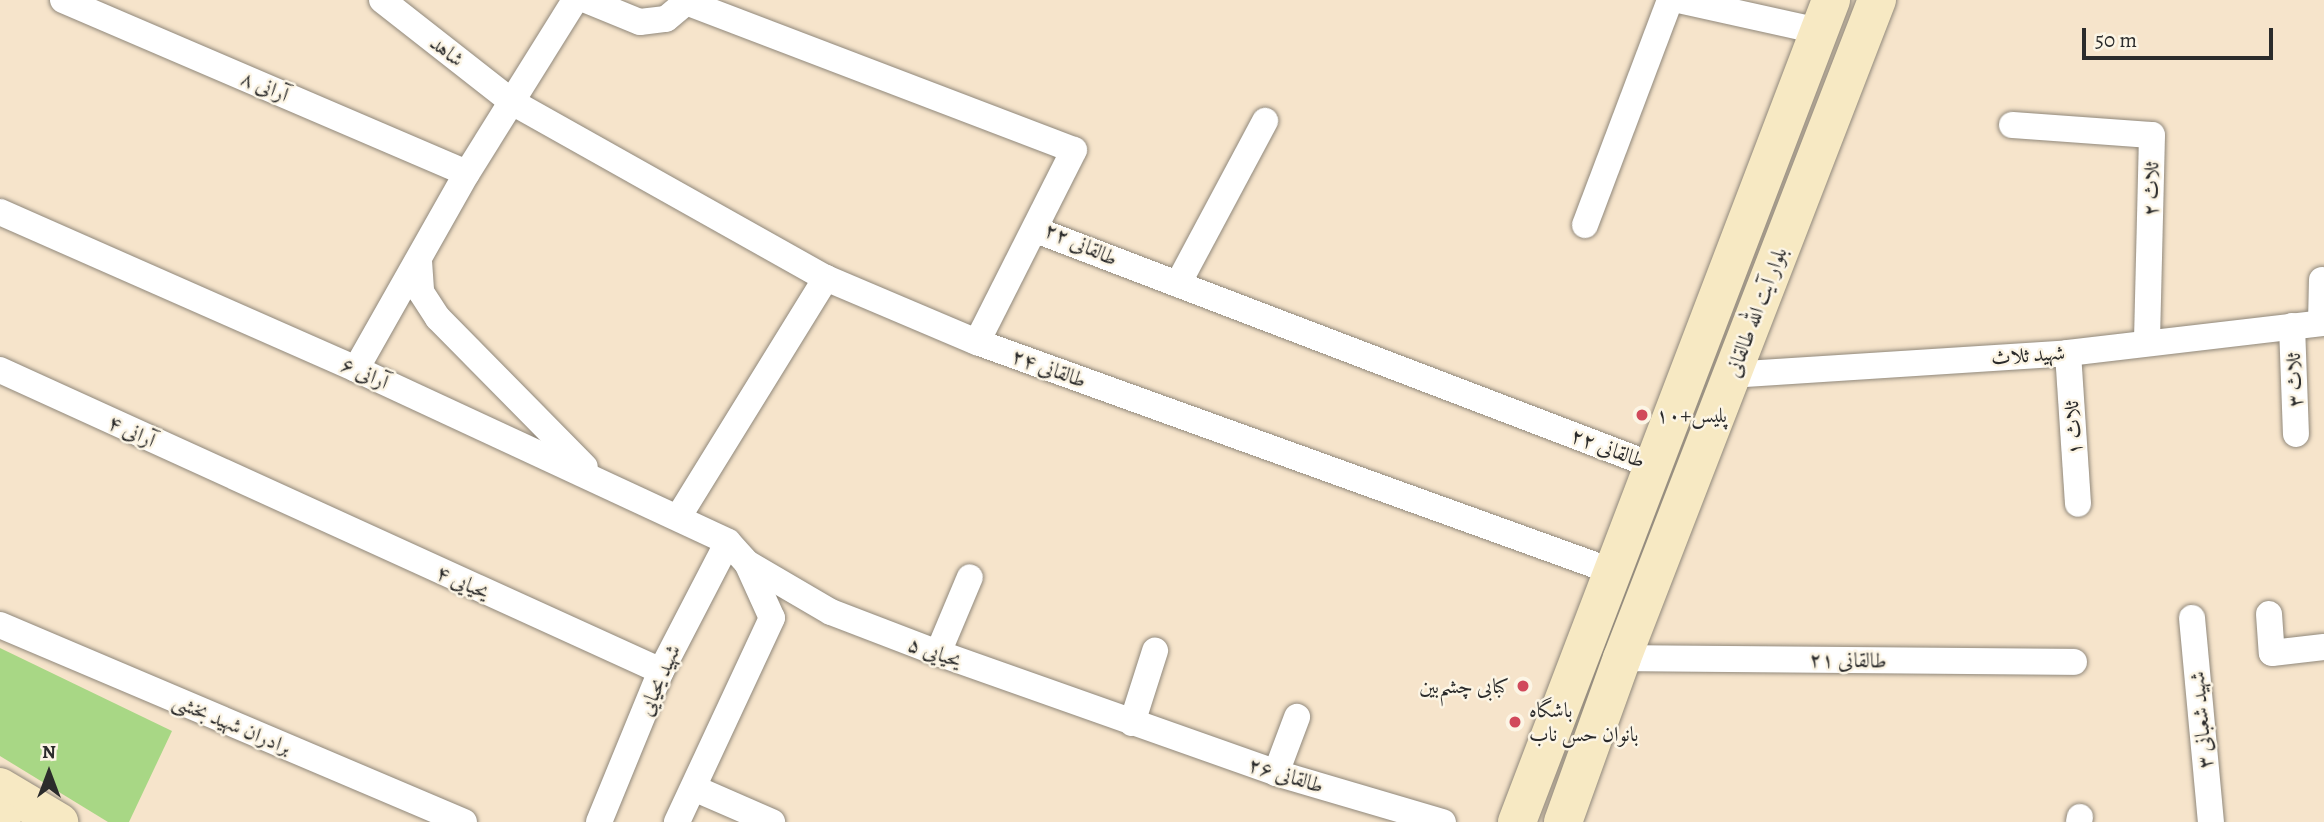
<!DOCTYPE html>
<html>
<head>
<meta charset="utf-8">
<style>
  body { margin:0 }
  #map { position:relative; width:2324px; height:822px; overflow:hidden; background:#f6e4cb; font-family:Alegreya,Amiri,serif }
  div>[style] { position:absolute }
  .green>* { inset:0; background:#a8d785 }
  .roads { filter:drop-shadow(0 0 2px #90887b) drop-shadow(0 0 2px #90887b) }
  .street>* { height:26px; margin:-13px; padding:0 13px; transform-origin:13px; border-radius:13px; background:#fff }
  .secondary>* { height:38px; margin:-19px; padding:0 19px; transform-origin:19px; border-radius:19px; background:#f7e9c3 }
  .dots>* { width:19px; height:19px; translate:-50% -50%; box-sizing:border-box; border:4px solid #fcf5e5; border-radius:50% }
  span { translate:-50% -50%; white-space:nowrap; text-align:center; line-height:1.15; -webkit-text-stroke:5px #fcf5e5; paint-order:stroke }
  .street-label { font-size:21px; color:#2b2b2b }
  .poi-label { font-size:21px; color:#2b2b2b }
  .left { translate:0 -50%; text-align:left }
  .right { translate:-100% -50%; text-align:right }
  .north { position:absolute; left:14px; top:738px; width:70px; height:70px; -webkit-text-stroke:5px #fcf5e5; paint-order:stroke; rotate:0deg; font-size:19px; font-weight:700; line-height:28px; text-align:center; color:#2b2b2b }
  .north::after { content:''; display:block; margin:auto; width:24px; height:32px; background:#2b2b2b; clip-path:polygon(50% 0,100% 100%,50% 72%,0 100%) }
  .scale { position:absolute; left:2082px; top:28px; width:191px; height:32px; box-sizing:border-box; border:4px solid #2b2b2b; border-top:0; padding-left:9px; font-size:21px; line-height:24px; white-space:nowrap; color:#2b2b2b; -webkit-text-stroke:5px #fcf5e5; paint-order:stroke }
</style>
</head>
<body>
<div id="map">
  <div class="green">
    <div style="clip-path:polygon(0 648px,172px 731px,129px 822px,108px 822px,0 756px)"></div>
  </div>
  <div class="roads">
    <div class="street">
      <div style="left:63px;top:0;width:439px;rotate:23.2deg"></div>
      <div style="left:382px;top:0;width:165px;rotate:38.1deg"></div>
      <div style="left:512px;top:102px;width:360px;rotate:29.3deg"></div>
      <div style="left:826px;top:278px;width:164px;rotate:23deg"></div>
      <div style="left:977px;top:342px;width:677px;rotate:19.85deg"></div>
      <div style="left:586px;top:0;width:58px;rotate:22.2deg"></div>
      <div style="left:640px;top:22px;width:26px;rotate:-7deg"></div>
      <div style="left:666px;top:19px;width:26px;rotate:-40deg"></div>
      <div style="left:686px;top:2px;width:415px;rotate:20.9deg"></div>
      <div style="left:1074px;top:150px;width:215px;rotate:116.8deg"></div>
      <div style="left:1679px;top:0;width:143px;rotate:12.5deg"></div>
      <div style="left:2012px;top:125px;width:140px;rotate:4.1deg"></div>
      <div style="left:2152px;top:135px;width:206px;rotate:91.4deg"></div>
      <div style="left:0;top:212px;width:389px;rotate:23.8deg"></div>
      <div style="left:356px;top:369px;width:410px;rotate:24.9deg"></div>
      <div style="left:728px;top:542px;width:28px;rotate:48deg"></div>
      <div style="left:747px;top:563px;width:60px;rotate:65.6deg"></div>
      <div style="left:772px;top:618px;width:225px;rotate:115deg"></div>
      <div style="left:1585px;top:225px;width:241px;rotate:-69.3deg"></div>
      <div style="left:1036px;top:230px;width:662px;rotate:20.9deg"></div>
      <div style="left:419px;top:261px;width:31px;rotate:86deg"></div>
      <div style="left:421px;top:292px;width:31px;rotate:57deg"></div>
      <div style="left:438px;top:318px;width:209px;rotate:45.4deg"></div>
      <div style="left:1178px;top:284px;width:185px;rotate:-61.9deg"></div>
      <div style="left:2321px;top:323px;width:43px;rotate:-88.7deg"></div>
      <div style="left:2292px;top:326px;width:108px;rotate:87.9deg"></div>
      <div style="left:2068px;top:353px;width:151px;rotate:86.2deg"></div>
      <div style="left:356px;top:369px;width:225px;rotate:-60.5deg"></div>
      <div style="left:467px;top:173px;width:204px;rotate:-58deg"></div>
      <div style="left:0;top:370px;width:726px;rotate:24.48deg"></div>
      <div style="left:1731px;top:375px;width:338px;rotate:-3.7deg"></div>
      <div style="left:2068px;top:353px;width:258px;rotate:-6.7deg"></div>
      <div style="left:679px;top:516px;width:280px;rotate:-58.3deg"></div>
      <div style="left:747px;top:563px;width:97px;rotate:30.3deg"></div>
      <div style="left:831px;top:612px;width:115px;rotate:21deg"></div>
      <div style="left:938px;top:653px;width:359px;rotate:19.5deg"></div>
      <div style="left:1276px;top:773px;width:174px;rotate:16.4deg"></div>
      <div style="left:2269px;top:614px;width:39px;rotate:86deg"></div>
      <div style="left:2272px;top:653px;width:52px;rotate:-6.6deg"></div>
      <div style="left:2192px;top:618px;width:205px;rotate:84.7deg"></div>
      <div style="left:0;top:625px;width:504px;rotate:23deg"></div>
      <div style="left:938px;top:653px;width:82px;rotate:-67.2deg"></div>
      <div style="left:1622px;top:658px;width:452px;rotate:0.5deg"></div>
      <div style="left:1132px;top:723px;width:76px;rotate:-72.3deg"></div>
      <div style="left:1276px;top:773px;width:60px;rotate:-69.4deg"></div>
      <div style="left:696px;top:789px;width:83px;rotate:23.5deg"></div>
      <div style="left:599px;top:822px;width:163px;rotate:-67.7deg"></div>
      <div style="left:661px;top:671px;width:145px;rotate:-62.6deg"></div>
      <div style="left:2079px;top:822px;width:5px;rotate:-79deg"></div>
    </div>
    <div class="secondary">
      <div style="left:0;top:787px;width:69px;rotate:30.7deg"></div>
      <div style="left:0;top:821px;width:2px;rotate:27deg"></div>
      <div style="left:1517px;top:822px;width:880px;rotate:-69.09deg"></div>
      <div style="left:1563px;top:822px;width:174px;rotate:-70.2deg"></div>
      <div style="left:1622px;top:658px;width:706px;rotate:-68.82deg"></div>
    </div>
  </div>
  <div class="dots">
    <div style="left:1642px;top:415px;background:#d1495b"></div>
    <div style="left:1523px;top:686px;background:#d1495b"></div>
    <div style="left:1515px;top:722px;background:#d1495b"></div>
  </div>
  <div class="street-label">
    <span style="left:447px;top:51px;rotate:38deg">شاهد</span>
    <span style="left:265px;top:86px;rotate:23deg">آرانی ۸</span>
    <span style="left:2151px;top:189px;rotate:-89deg">ثلاث ۲</span>
    <span style="left:1081px;top:244px;rotate:24deg">طالقانی ۲۲</span>
    <span style="left:1756px;top:312px;rotate:-69deg">بلوار آیت الله طالقانی</span>
    <span style="left:2028px;top:355px;rotate:-4deg">شهید ثلاث</span>
    <span style="left:1049px;top:368px;rotate:20deg">طالقانی ۲۴</span>
    <span style="left:365px;top:373px;rotate:24deg">آرانی ۶</span>
    <span style="left:2294px;top:380px;rotate:-92deg">ثلاث ۳</span>
    <span style="left:2073px;top:428px;rotate:-94deg">ثلاث ۱</span>
    <span style="left:132px;top:431px;rotate:25deg">آرانی ۴</span>
    <span style="left:1608px;top:448px;rotate:21deg">طالقانی ۲۲</span>
    <span style="left:463px;top:582px;rotate:24deg">یحیایی ۴</span>
    <span style="left:935px;top:652px;rotate:20deg">یحیایی ۵</span>
    <span style="left:1848px;top:660px;rotate:1deg">طالقانی ۲۱</span>
    <span style="left:659px;top:680px;rotate:-66deg">شهید یحیایی</span>
    <span style="left:2201px;top:720px;rotate:-95deg">شهید شعبانی ۳</span>
    <span style="left:232px;top:724px;rotate:23deg">برادران شهید بخشی</span>
    <span style="left:1286px;top:775px;rotate:17deg">طالقانی ۲۶</span>
  </div>
  <div class="poi-label">
    <span class="left" style="left:1656px;top:415px">پلیس+۱۰</span>
    <span class="right" style="left:1509px;top:686px">کبابی چشم‌بین</span>
    <span class="left" style="left:1529px;top:722px">باشگاه<br>بانوان حس ناب</span>
  </div>
  <div class="north">N</div>
  <div class="scale">50 m</div>
</div>
</body>
</html>
